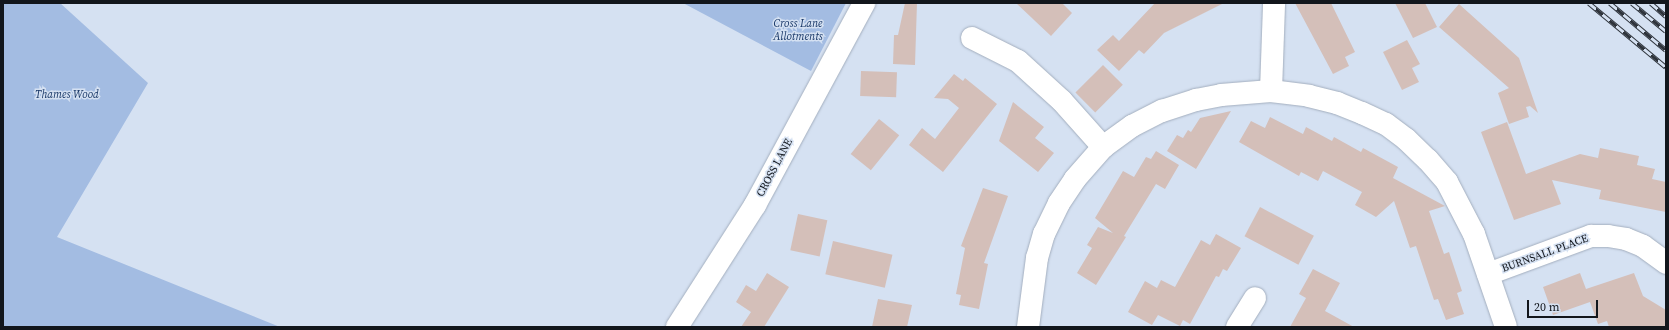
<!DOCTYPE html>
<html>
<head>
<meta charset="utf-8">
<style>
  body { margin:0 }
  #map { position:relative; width:1669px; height:330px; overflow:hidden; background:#d5e1f2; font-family:"Source Serif 4",serif }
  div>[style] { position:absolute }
  .green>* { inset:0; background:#a3bce2 }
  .building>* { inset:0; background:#d4bfb9; transform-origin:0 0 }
  .roads { filter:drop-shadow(0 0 1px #a3aebe) drop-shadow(0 0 1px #a3aebe) }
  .minor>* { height:22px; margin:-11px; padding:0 11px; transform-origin:11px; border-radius:11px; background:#fff }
  .rail>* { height:4.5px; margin-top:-2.25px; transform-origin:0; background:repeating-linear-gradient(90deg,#d5e1f2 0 9px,#2e333b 0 18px); box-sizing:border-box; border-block:1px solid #2e333b }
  span { translate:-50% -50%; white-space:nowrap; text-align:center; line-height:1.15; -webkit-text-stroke:3px #d5e1f2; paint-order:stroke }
  .park-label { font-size:11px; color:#183767; font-style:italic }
  .street-label { font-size:11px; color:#12161c }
  .frame { position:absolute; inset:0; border:4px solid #12161c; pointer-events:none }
  .scale { position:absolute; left:1527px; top:300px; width:71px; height:18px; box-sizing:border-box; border:2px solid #12161c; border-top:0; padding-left:5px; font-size:12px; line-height:14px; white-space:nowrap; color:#12161c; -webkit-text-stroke:3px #d5e1f2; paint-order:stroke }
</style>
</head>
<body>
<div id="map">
  <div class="green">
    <div style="clip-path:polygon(3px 3px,60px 3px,148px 83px,57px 237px,280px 327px,3px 327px)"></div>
    <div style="clip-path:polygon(683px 3px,846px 3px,811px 71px)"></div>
  </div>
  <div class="building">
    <div style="clip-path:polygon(905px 3px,917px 3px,915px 65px,893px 64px,894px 35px,898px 35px)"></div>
    <div style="clip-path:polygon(1016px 3px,1062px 3px,1072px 13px,1051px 36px)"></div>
    <div style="clip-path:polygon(1155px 3px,1224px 3px,1164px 33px,1144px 54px,1139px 50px,1119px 71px,1097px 50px,1113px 35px,1119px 41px)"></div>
    <div style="clip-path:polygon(1295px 3px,1331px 3px,1355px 52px,1345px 57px,1349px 66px,1333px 74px)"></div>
    <div style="clip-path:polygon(1395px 3px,1425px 3px,1437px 27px,1413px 38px)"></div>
    <div style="clip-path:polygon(1459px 4px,1519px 58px,1538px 113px,1530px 106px,1526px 107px,1529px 117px,1509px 124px,1498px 93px,1509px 88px,1439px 27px)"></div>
    <div style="clip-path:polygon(1407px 40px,1420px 64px,1412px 68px,1419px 82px,1402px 90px,1383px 52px)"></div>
    <div style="left:1103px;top:65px;width:28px;height:39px;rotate:45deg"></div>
    <div style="left:861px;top:71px;width:36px;height:25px;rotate:2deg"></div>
    <div style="clip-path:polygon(954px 74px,963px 81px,965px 78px,997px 104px,943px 172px,909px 145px,922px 128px,935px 139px,959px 108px,948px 99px,934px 98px)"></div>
    <div style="clip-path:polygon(1013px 102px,1044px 127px,1035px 138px,1054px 153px,1038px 172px,999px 141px)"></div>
    <div style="clip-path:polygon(1231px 111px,1196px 169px,1167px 151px,1177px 135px,1183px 138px,1188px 130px,1191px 132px,1200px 118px)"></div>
    <div style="clip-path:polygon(1270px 117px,1303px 134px,1306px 127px,1332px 141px,1334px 137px,1361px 152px,1363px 148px,1398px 167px,1393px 178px,1445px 206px,1429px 211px,1444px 254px,1449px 252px,1462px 291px,1457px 293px,1464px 314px,1446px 320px,1438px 299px,1434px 300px,1416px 246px,1410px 248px,1394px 201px,1376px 217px,1355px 205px,1362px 192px,1323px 171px,1318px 181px,1301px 172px,1299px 176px,1239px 142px,1251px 121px,1265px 128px)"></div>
    <div style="left:879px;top:119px;width:26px;height:45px;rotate:39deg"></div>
    <div style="clip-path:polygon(1507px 122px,1526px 174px,1580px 154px,1598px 158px,1600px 148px,1639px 156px,1637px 165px,1655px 169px,1652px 179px,1666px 182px,1666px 212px,1599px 199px,1601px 190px,1552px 180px,1561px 204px,1514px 220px,1481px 132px)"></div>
    <div style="clip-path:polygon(1156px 151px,1179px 165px,1165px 189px,1156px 184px,1124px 236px,1126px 237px,1096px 285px,1077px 273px,1092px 248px,1087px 245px,1098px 227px,1113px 233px,1095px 218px,1123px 171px,1134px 177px,1146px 157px,1151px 159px)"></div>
    <div style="clip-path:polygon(983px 188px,1008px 196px,984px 263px,988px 264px,979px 309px,959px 305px,961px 295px,956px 294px,965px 248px,961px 246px)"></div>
    <div style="left:1260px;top:207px;width:61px;height:33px;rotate:28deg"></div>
    <div style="left:798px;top:214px;width:30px;height:37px;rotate:12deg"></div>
    <div style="clip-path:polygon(1216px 234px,1241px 248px,1227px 271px,1223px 269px,1219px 277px,1216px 276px,1190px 324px,1183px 320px,1180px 326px,1158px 315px,1152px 325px,1128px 312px,1145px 281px,1157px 288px,1161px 280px,1175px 287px,1201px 240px,1210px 245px)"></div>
    <div style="left:833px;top:241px;width:61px;height:34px;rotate:13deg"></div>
    <div style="clip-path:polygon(1313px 269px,1340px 283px,1325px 311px,1354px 327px,1290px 327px,1306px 298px,1299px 294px)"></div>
    <div style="clip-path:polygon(767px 273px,789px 287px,764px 327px,741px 327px,751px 312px,736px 302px,746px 285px,756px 291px)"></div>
    <div style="clip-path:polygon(1580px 273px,1586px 289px,1634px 273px,1643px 296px,1666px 310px,1666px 327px,1609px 327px,1607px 321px,1598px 324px,1590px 302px,1553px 315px,1543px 287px)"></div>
    <div style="clip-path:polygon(878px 299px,912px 305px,907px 327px,872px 327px)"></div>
  </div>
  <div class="roads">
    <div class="minor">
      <div style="left:972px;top:38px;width:51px;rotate:26.6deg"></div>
      <div style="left:1018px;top:61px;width:59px;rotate:42.3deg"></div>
      <div style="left:1062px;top:101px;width:62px;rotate:48.3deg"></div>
      <div style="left:1271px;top:91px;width:88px;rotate:-88deg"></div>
      <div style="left:1488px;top:274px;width:110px;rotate:-20.3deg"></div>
      <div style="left:1591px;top:236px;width:17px"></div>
      <div style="left:1608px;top:236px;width:18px;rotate:9deg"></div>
      <div style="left:1626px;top:239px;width:18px;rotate:22deg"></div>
      <div style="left:1643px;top:246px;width:29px;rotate:36deg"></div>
      <div style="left:677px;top:327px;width:145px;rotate:-57.4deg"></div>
      <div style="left:755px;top:205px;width:230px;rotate:-61.6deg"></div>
      <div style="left:1028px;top:327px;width:70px;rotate:-82.6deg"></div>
      <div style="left:1037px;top:258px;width:25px;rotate:-74deg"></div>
      <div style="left:1044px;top:234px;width:34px;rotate:-64deg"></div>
      <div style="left:1059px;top:203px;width:29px;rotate:-56deg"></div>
      <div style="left:1075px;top:179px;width:43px;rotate:-48.8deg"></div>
      <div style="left:1103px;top:147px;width:36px;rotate:-36deg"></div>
      <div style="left:1132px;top:126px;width:34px;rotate:-27deg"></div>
      <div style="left:1162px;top:111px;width:36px;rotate:-18deg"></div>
      <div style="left:1196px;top:100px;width:25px;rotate:-11deg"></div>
      <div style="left:1221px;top:95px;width:50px;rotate:-4.6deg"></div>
      <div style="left:1271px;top:91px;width:38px;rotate:7deg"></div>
      <div style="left:1309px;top:96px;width:29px;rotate:14deg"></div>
      <div style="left:1337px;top:103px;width:27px;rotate:22deg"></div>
      <div style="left:1362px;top:113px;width:26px;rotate:25deg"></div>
      <div style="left:1386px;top:124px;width:25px;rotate:37deg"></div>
      <div style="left:1406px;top:139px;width:30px;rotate:44deg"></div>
      <div style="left:1428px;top:160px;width:29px;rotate:49deg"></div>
      <div style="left:1447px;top:182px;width:59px;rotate:62.6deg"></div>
      <div style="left:1474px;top:234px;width:98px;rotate:71deg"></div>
      <div style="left:1237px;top:327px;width:34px;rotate:-58deg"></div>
    </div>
  </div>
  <div class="rail">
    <div style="left:1589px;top:3px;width:100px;rotate:39.7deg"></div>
    <div style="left:1610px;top:3px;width:73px;rotate:40deg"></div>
    <div style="left:1632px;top:3px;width:44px;rotate:39.5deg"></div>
    <div style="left:1651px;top:3px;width:20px;rotate:41deg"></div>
  </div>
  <div class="park-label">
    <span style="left:798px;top:31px">Cross Lane<br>Allotments</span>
    <span style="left:67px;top:95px">Thames Wood</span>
  </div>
  <div class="street-label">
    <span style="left:775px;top:168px;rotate:-62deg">CROSS LANE</span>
    <span style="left:1545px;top:254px;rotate:-20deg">BURNSALL PLACE</span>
  </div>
  <div class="frame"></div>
  <div class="scale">20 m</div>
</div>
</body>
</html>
